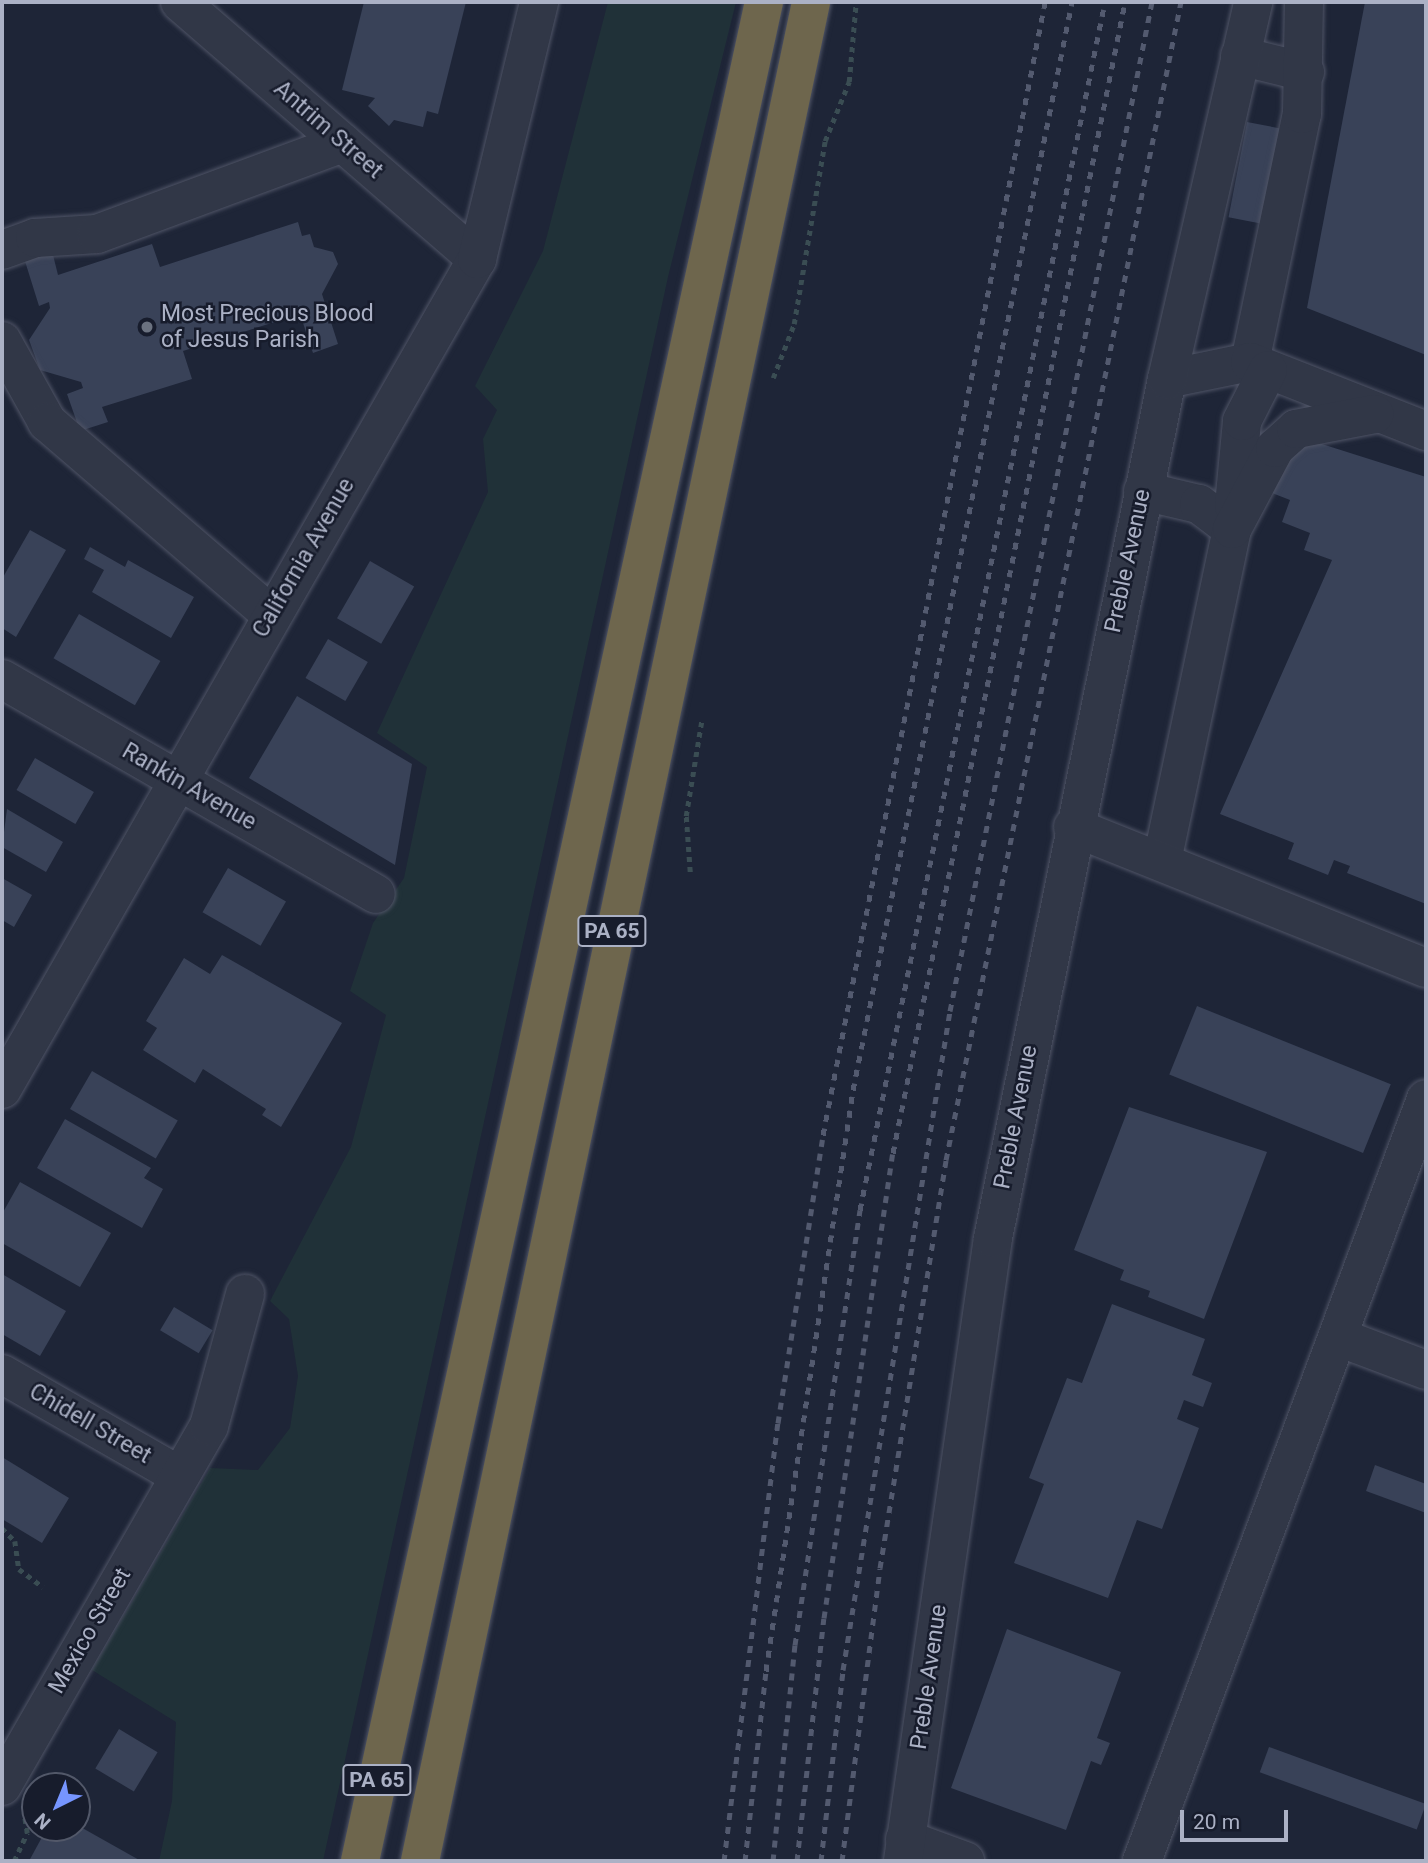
<!DOCTYPE html>
<html>
<head>
<meta charset="utf-8">
<style>
  body { margin:0 }
  #map { position:relative; width:1428px; height:1863px; overflow:hidden; background:#1e2537; font-family:Roboto,sans-serif }
  div>[style] { position:absolute }
  .green>* { inset:0; background:#203138 }
  .building>* { inset:0; background:#394258; transform-origin:0 0 }
  .path>* { height:4.5px; margin-top:-2.25px; transform-origin:0; background:repeating-linear-gradient(90deg,#3a4d53 0 5px,transparent 0 10px) }
  .roads { filter:drop-shadow(0 0 2px #4f5466) drop-shadow(0 0 2px #4f5466) }
  .minor>* { height:38px; margin:-19px; padding:0 19px; transform-origin:19px; border-radius:19px; background:#313747 }
  .highway>* { height:38px; margin:-19px; padding:0 19px; transform-origin:19px; border-radius:19px; background:#6e664d }
  .rail>* { height:5px; margin-top:-2.5px; transform-origin:0; background:repeating-linear-gradient(90deg,#535a6f 0 7px,transparent 0 14px) }
  .dots>* { width:19px; height:19px; translate:-50% -50%; box-sizing:border-box; border:4px solid #171c2c; border-radius:50% }
  span { translate:-50% -50%; white-space:nowrap; text-align:center; line-height:1.15; -webkit-text-stroke:5px #171c2c; paint-order:stroke }
  .shield-label span { padding:2px 5px; background:#171c2c; border:2px solid; border-radius:5px; -webkit-text-stroke-width:0 }
  .shield-label { font-size:21px; color:#abb1c5; font-weight:700 }
  .street-label { font-size:23px; color:#abb1c5 }
  .poi-label { font-size:23px; color:#abb1c5 }
  .left { translate:0 -50%; text-align:left }
  .frame { position:absolute; inset:0; border:4px solid #abb1c5; pointer-events:none }
  .north { position:absolute; left:21px; top:1772px; width:70px; height:70px; box-sizing:border-box; background:#171c2c; border:2px solid #525869; border-radius:50%; rotate:223deg; font-size:19px; font-weight:700; line-height:28px; text-align:center; color:#abb1c5 }
  .north::after { content:''; display:block; margin:auto; width:24px; height:32px; background:#7695ff; clip-path:polygon(50% 0,100% 100%,50% 72%,0 100%) }
  .scale { position:absolute; left:1180px; top:1810px; width:108px; height:32px; box-sizing:border-box; border:4px solid #abb1c5; border-top:0; padding-left:9px; font-size:21px; line-height:24px; white-space:nowrap; color:#abb1c5; -webkit-text-stroke:5px #171c2c; paint-order:stroke }
</style>
</head>
<body>
<div id="map">
  <div class="green">
    <div style="clip-path:polygon(608px 2px,736px 2px,668px 277px,323px 1861px,159px 1861px,172px 1801px,176px 1722px,92px 1670px,210px 1468px,258px 1470px,290px 1428px,298px 1376px,289px 1319px,270px 1301px,351px 1147px,386px 1015px,350px 991px,373px 923px,404px 878px,427px 767px,377px 733px,488px 492px,483px 439px,497px 410px,475px 386px,543px 251px)"></div>
  </div>
  <div class="building">
    <div style="clip-path:polygon(364px 2px,466px 2px,438px 114px,427px 111px,423px 127px,394px 120px,389px 126px,368px 106px,375px 98px,342px 90px)"></div>
    <div style="clip-path:polygon(1365px 2px,1426px 2px,1426px 355px,1307px 308px)"></div>
    <div style="left:1247px;top:122px;width:38px;height:97px;rotate:11deg"></div>
    <div style="clip-path:polygon(298px 222px,302px 236px,310px 234px,314px 247px,333px 252px,338px 264px,322px 294px,338px 344px,313px 353px,300px 314px,183px 351px,192px 379px,102px 407px,108px 422px,80px 431px,67px 394px,83px 388px,81px 382px,40px 370px,29px 340px,50px 308px,49px 302px,39px 306px,24px 258px,52px 251px,58px 275px,152px 244px,160px 267px)"></div>
    <div style="clip-path:polygon(1306px 439px,1426px 477px,1426px 904px,1347px 873px,1350px 866px,1334px 860px,1328px 875px,1288px 859px,1294px 843px,1220px 814px,1332px 560px,1304px 550px,1310px 533px,1282px 522px,1290px 500px,1272px 493px,1272px 479px)"></div>
    <div style="clip-path:polygon(30px 530px,66px 550px,16px 637px,2px 628px,2px 579px)"></div>
    <div style="clip-path:polygon(90px 547px,125px 567px,128px 560px,194px 597px,171px 638px,92px 592px,104px 570px,84px 559px)"></div>
    <div style="left:370px;top:561px;width:51px;height:66px;rotate:30deg"></div>
    <div style="left:79px;top:614px;width:94px;height:51px;rotate:30deg"></div>
    <div style="left:328px;top:639px;width:46px;height:45px;rotate:30deg"></div>
    <div style="clip-path:polygon(297px 696px,412px 764px,395px 865px,249px 778px)"></div>
    <div style="left:35px;top:758px;width:68px;height:37px;rotate:30deg"></div>
    <div style="clip-path:polygon(7px 809px,63px 842px,46px 872px,2px 847px)"></div>
    <div style="left:228px;top:868px;width:67px;height:51px;rotate:30deg"></div>
    <div style="clip-path:polygon(2px 878px,32px 895px,14px 927px,2px 920px)"></div>
    <div style="clip-path:polygon(222px 955px,342px 1023px,281px 1127px,262px 1115px,266px 1109px,203px 1069px,195px 1083px,143px 1050px,157px 1028px,146px 1021px,184px 958px,210px 974px)"></div>
    <div style="left:1197px;top:1006px;width:209px;height:74px;rotate:22deg"></div>
    <div style="left:92px;top:1071px;width:99px;height:44px;rotate:30deg"></div>
    <div style="clip-path:polygon(1129px 1107px,1267px 1152px,1204px 1319px,1148px 1297px,1150px 1291px,1120px 1280px,1124px 1270px,1074px 1250px)"></div>
    <div style="clip-path:polygon(65px 1119px,151px 1168px,144px 1178px,163px 1189px,142px 1228px,37px 1168px)"></div>
    <div style="clip-path:polygon(20px 1182px,111px 1233px,80px 1287px,2px 1243px,2px 1214px)"></div>
    <div style="clip-path:polygon(2px 1274px,66px 1311px,40px 1356px,2px 1334px)"></div>
    <div style="clip-path:polygon(1112px 1304px,1205px 1339px,1192px 1375px,1212px 1383px,1203px 1407px,1184px 1400px,1177px 1419px,1199px 1428px,1162px 1529px,1137px 1520px,1108px 1598px,1014px 1563px,1044px 1484px,1029px 1478px,1067px 1378px,1082px 1383px)"></div>
    <div style="left:174px;top:1307px;width:45px;height:27px;rotate:31deg"></div>
    <div style="clip-path:polygon(2px 1457px,69px 1498px,42px 1543px,2px 1519px)"></div>
    <div style="clip-path:polygon(1375px 1465px,1426px 1484px,1426px 1513px,1366px 1491px)"></div>
    <div style="clip-path:polygon(1007px 1629px,1121px 1672px,1097px 1738px,1110px 1743px,1101px 1765px,1091px 1761px,1066px 1830px,951px 1788px)"></div>
    <div style="left:119px;top:1729px;width:45px;height:46px;rotate:31deg"></div>
    <div style="left:1269px;top:1747px;width:167px;height:27px;rotate:20deg"></div>
    <div style="clip-path:polygon(77px 1825px,141px 1861px,29px 1861px,47px 1828px)"></div>
  </div>
  <div class="path">
    <div style="left:773px;top:378px;width:58px;rotate:-68.7deg"></div>
    <div style="left:794px;top:324px;width:186px;rotate:-80.4deg"></div>
    <div style="left:825px;top:141px;width:64px;rotate:-67.9deg"></div>
    <div style="left:849px;top:82px;width:80px;rotate:-85deg"></div>
    <div style="left:690px;top:872px;width:56px;rotate:-94.1deg"></div>
    <div style="left:686px;top:816px;width:99px;rotate:-80.7deg"></div>
    <div style="left:2px;top:1528px;width:18px;rotate:45deg"></div>
    <div style="left:15px;top:1541px;width:28px;rotate:82deg"></div>
    <div style="left:19px;top:1569px;width:30px;rotate:37deg"></div>
    <div style="left:14px;top:1861px;width:31px;rotate:-65deg"></div>
    <div style="left:27px;top:1833px;width:20px;rotate:-99deg"></div>
  </div>
  <div class="roads">
    <div class="minor">
      <div style="left:180px;top:2px;width:393px;rotate:40.9deg"></div>
      <div style="left:1240px;top:56px;width:67px;rotate:13.8deg"></div>
      <div style="left:2px;top:250px;width:35px;rotate:-20deg"></div>
      <div style="left:35px;top:238px;width:62px;rotate:-3.7deg"></div>
      <div style="left:97px;top:234px;width:262px;rotate:-20.3deg"></div>
      <div style="left:2px;top:341px;width:93px;rotate:60.9deg"></div>
      <div style="left:47px;top:422px;width:296px;rotate:40.7deg"></div>
      <div style="left:1250px;top:362px;width:253px;rotate:-78.2deg"></div>
      <div style="left:1302px;top:114px;width:112px;rotate:-89deg"></div>
      <div style="left:1167px;top:379px;width:85px;rotate:-11.6deg"></div>
      <div style="left:1250px;top:362px;width:189px;rotate:21.4deg"></div>
      <div style="left:1143px;top:491px;width:57px;rotate:13.1deg"></div>
      <div style="left:1199px;top:504px;width:41px;rotate:37.1deg"></div>
      <div style="left:1232px;top:529px;width:340px;rotate:101.9deg"></div>
      <div style="left:1234px;top:506px;width:85px;rotate:-84.6deg"></div>
      <div style="left:1242px;top:421px;width:57px;rotate:-63deg"></div>
      <div style="left:1232px;top:529px;width:92px;rotate:-62deg"></div>
      <div style="left:1275px;top:448px;width:28px;rotate:-42deg"></div>
      <div style="left:1296px;top:429px;width:80px;rotate:-10.8deg"></div>
      <div style="left:2px;top:679px;width:431px;rotate:29.9deg"></div>
      <div style="left:1073px;top:827px;width:380px;rotate:21.8deg"></div>
      <div style="left:2px;top:1089px;width:956px;rotate:-60.22deg"></div>
      <div style="left:477px;top:259px;width:264px;rotate:-76.4deg"></div>
      <div style="left:1338px;top:1337px;width:94px;rotate:20.6deg"></div>
      <div style="left:2px;top:1374px;width:203px;rotate:29.8deg"></div>
      <div style="left:2px;top:1786px;width:415px;rotate:-60.1deg"></div>
      <div style="left:209px;top:1426px;width:137px;rotate:-74.7deg"></div>
      <div style="left:905px;top:1839px;width:64px;rotate:20.1deg"></div>
      <div style="left:903px;top:1861px;width:629px;rotate:-81.78deg"></div>
      <div style="left:993px;top:1238px;width:876px;rotate:-78.55deg"></div>
      <div style="left:1167px;top:379px;width:387px;rotate:-77.1deg"></div>
      <div style="left:1142px;top:1861px;width:813px;rotate:-69.56deg"></div>
    </div>
    <div class="highway">
      <div style="left:360px;top:1861px;width:1902px;rotate:-77.74deg"></div>
      <div style="left:420px;top:1861px;width:1900px;rotate:-78.12deg"></div>
    </div>
  </div>
  <div class="rail">
    <div style="left:724px;top:1861px;width:441px;rotate:-83deg"></div>
    <div style="left:778px;top:1423px;width:291px;rotate:-81.1deg"></div>
    <div style="left:823px;top:1135px;width:1155px;rotate:-78.91deg"></div>
    <div style="left:745px;top:1861px;width:191px;rotate:-83.7deg"></div>
    <div style="left:766px;top:1671px;width:587px;rotate:-81.48deg"></div>
    <div style="left:853px;top:1090px;width:1110px;rotate:-78.62deg"></div>
    <div style="left:773px;top:1861px;width:217px;rotate:-84.2deg"></div>
    <div style="left:795px;top:1645px;width:440px;rotate:-81.5deg"></div>
    <div style="left:860px;top:1210px;width:1233px;rotate:-78.54deg"></div>
    <div style="left:797px;top:1861px;width:244px;rotate:-83.7deg"></div>
    <div style="left:824px;top:1618px;width:470px;rotate:-81.6deg"></div>
    <div style="left:893px;top:1153px;width:1174px;rotate:-78.6deg"></div>
    <div style="left:821px;top:1861px;width:192px;rotate:-83.4deg"></div>
    <div style="left:843px;top:1670px;width:668px;rotate:-80.78deg"></div>
    <div style="left:950px;top:1011px;width:1029px;rotate:-78.68deg"></div>
    <div style="left:842px;top:1861px;width:295px;rotate:-82.6deg"></div>
    <div style="left:880px;top:1568px;width:413px;rotate:-80.8deg"></div>
    <div style="left:946px;top:1160px;width:1182px;rotate:-78.53deg"></div>
  </div>
  <div class="dots">
    <div style="left:147px;top:327px;background:#6b7280"></div>
  </div>
  <div class="shield-label">
    <span style="left:612px;top:931px">PA 65</span>
    <span style="left:377px;top:1780px">PA 65</span>
  </div>
  <div class="street-label">
    <span style="left:328px;top:130px;rotate:41deg">Antrim Street</span>
    <span style="left:304px;top:558px;rotate:-60deg">California Avenue</span>
    <span style="left:1128px;top:561px;rotate:-78deg">Preble Avenue</span>
    <span style="left:189px;top:787px;rotate:30deg">Rankin Avenue</span>
    <span style="left:1016px;top:1117px;rotate:-79deg">Preble Avenue</span>
    <span style="left:90px;top:1424px;rotate:30deg">Chidell Street</span>
    <span style="left:90px;top:1631px;rotate:-60deg">Mexico Street</span>
    <span style="left:929px;top:1677px;rotate:-82deg">Preble Avenue</span>
  </div>
  <div class="poi-label">
    <span class="left" style="left:161px;top:327px">Most Precious Blood<br>of Jesus Parish</span>
  </div>
  <div class="frame"></div>
  <div class="north">N</div>
  <div class="scale">20 m</div>
</div>
</body>
</html>
